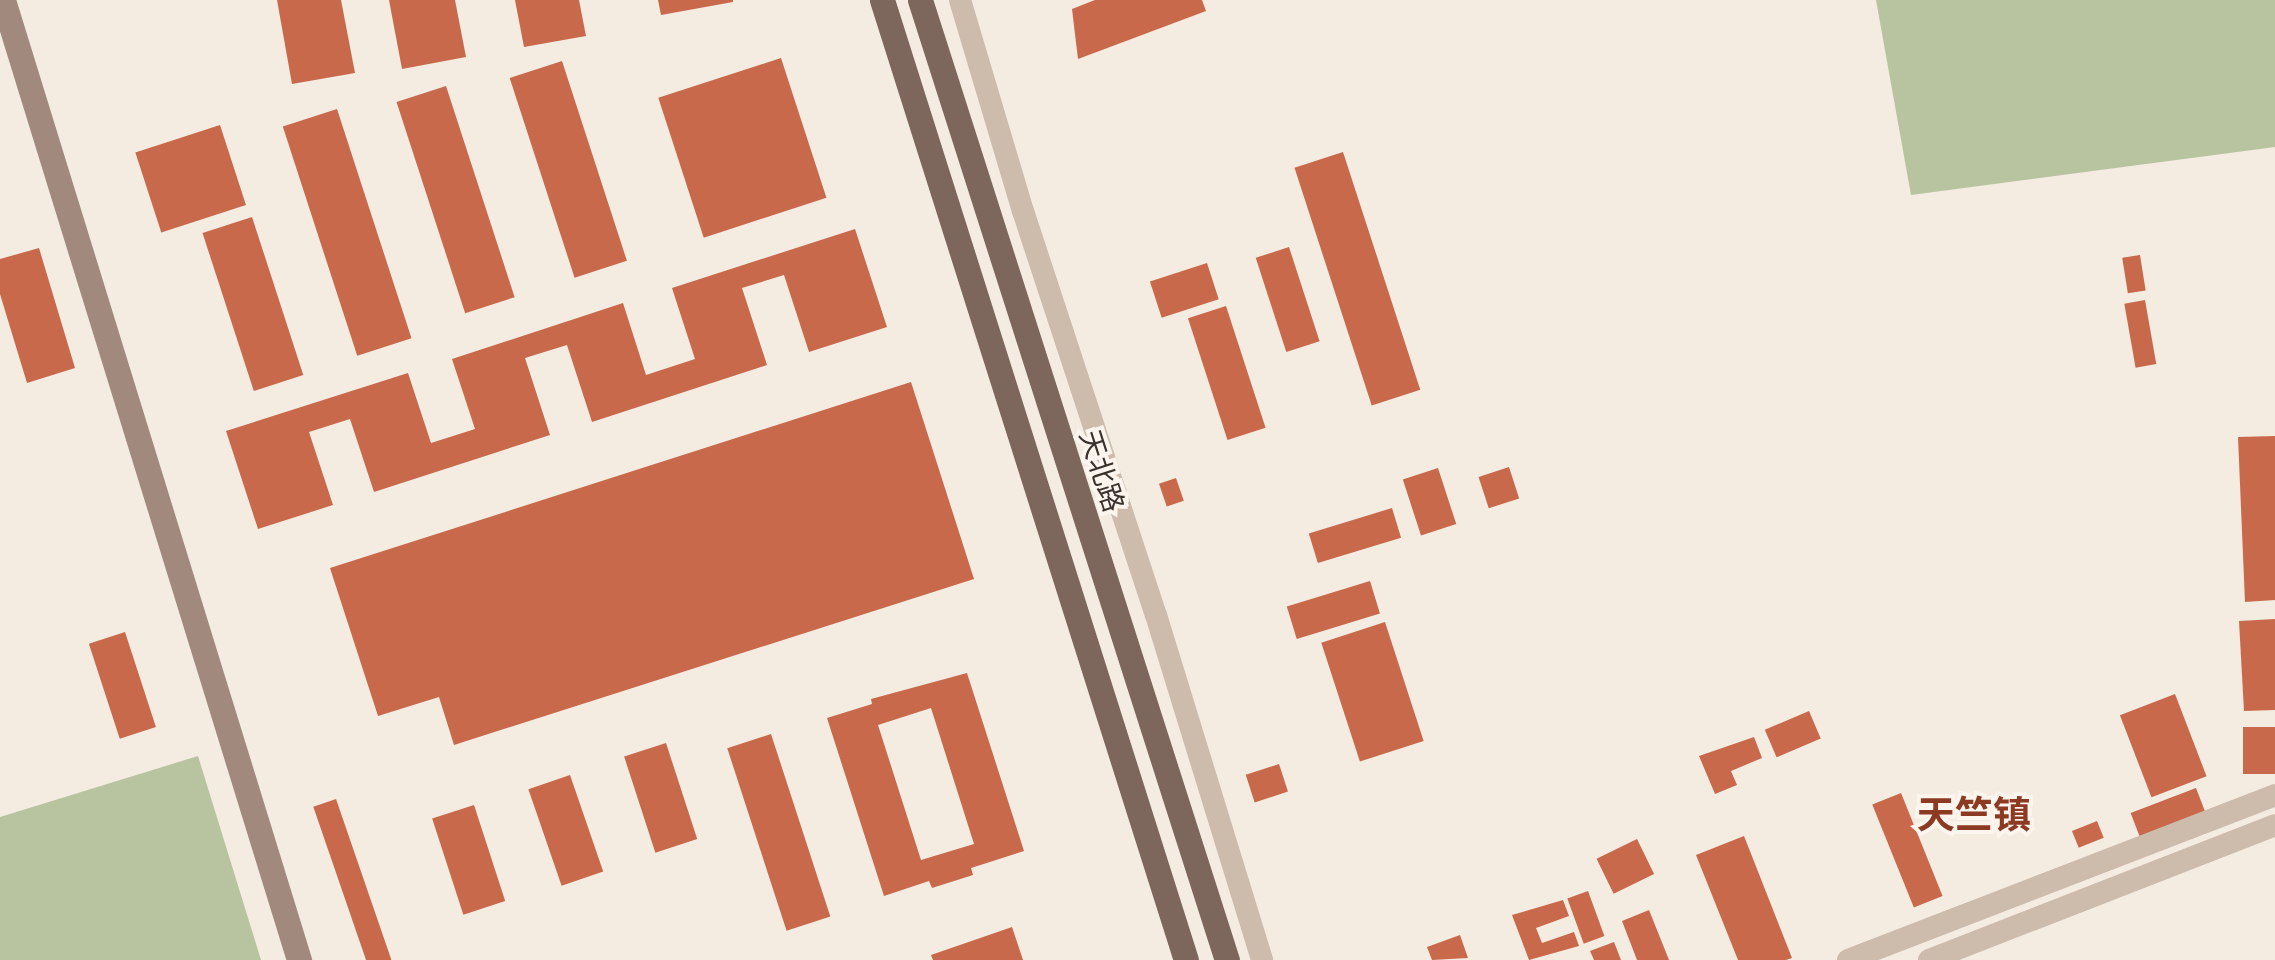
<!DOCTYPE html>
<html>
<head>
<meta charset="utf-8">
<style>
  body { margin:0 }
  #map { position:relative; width:2275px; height:960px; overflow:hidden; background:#f4ebe1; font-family:"Golos Text","Noto Sans SC",sans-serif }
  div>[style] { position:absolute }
  .green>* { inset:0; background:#b8c4a0 }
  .building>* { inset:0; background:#c8694b; transform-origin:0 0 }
  .street>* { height:22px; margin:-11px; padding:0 11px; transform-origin:11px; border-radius:11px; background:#cdbbac }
  .secondary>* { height:25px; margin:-12.5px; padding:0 12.5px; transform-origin:12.5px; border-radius:12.5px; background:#a18a7d }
  .primary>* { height:25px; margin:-12.5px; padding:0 12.5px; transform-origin:12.5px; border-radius:12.5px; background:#7d675c }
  span { translate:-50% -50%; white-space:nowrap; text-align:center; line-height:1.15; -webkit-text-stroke:8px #fbf5ee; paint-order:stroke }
  .street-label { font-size:28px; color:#3b302b }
  .district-label { font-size:38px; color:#8c3b22; font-weight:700 }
</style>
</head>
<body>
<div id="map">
  <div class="green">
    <div style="clip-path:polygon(1876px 0,2275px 0,2275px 147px,1911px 195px)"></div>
    <div style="clip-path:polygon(198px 756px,261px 960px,0 960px,0 817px)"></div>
  </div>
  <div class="building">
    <div style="clip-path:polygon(277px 0,341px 0,355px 73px,292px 84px)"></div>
    <div style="clip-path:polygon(389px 0,455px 0,466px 57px,402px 69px)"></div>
    <div style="clip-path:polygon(515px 0,579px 0,586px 36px,524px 47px)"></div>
    <div style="clip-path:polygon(658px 0,733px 0,733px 2px,661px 15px)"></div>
    <div style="clip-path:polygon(1095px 0,1202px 0,1206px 11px,1078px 59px,1072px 9px)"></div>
    <div style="left:781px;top:58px;width:147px;height:129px;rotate:72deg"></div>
    <div style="left:562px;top:61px;width:210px;height:55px;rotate:72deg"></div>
    <div style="left:446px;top:86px;width:222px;height:52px;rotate:72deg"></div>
    <div style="left:337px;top:109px;width:241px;height:57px;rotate:72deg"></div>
    <div style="left:220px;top:125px;width:84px;height:89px;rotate:72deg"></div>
    <div style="left:1343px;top:152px;width:250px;height:51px;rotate:72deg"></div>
    <div style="left:252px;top:217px;width:166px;height:52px;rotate:72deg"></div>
    <div style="clip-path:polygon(855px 229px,887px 327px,809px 352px,784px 275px,742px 288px,767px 365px,592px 422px,567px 345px,525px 358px,550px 435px,374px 492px,350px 419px,309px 432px,333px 505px,258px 529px,226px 431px,408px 373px,431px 443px,475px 429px,452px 359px,623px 303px,646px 375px,695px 359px,672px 288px)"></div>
    <div style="left:1289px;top:247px;width:99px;height:35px;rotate:72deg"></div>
    <div style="clip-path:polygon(39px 248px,75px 368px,27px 383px,0 294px,0 259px)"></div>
    <div style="left:2140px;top:255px;width:36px;height:18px;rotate:81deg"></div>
    <div style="left:1207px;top:263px;width:38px;height:60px;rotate:72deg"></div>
    <div style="left:2145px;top:300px;width:65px;height:21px;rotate:80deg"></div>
    <div style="left:1226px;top:306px;width:128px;height:40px;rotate:72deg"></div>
    <div style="clip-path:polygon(911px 382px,974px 579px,454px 745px,439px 697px,378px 716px,330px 568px)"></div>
    <div style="clip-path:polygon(2275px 436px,2275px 600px,2245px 602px,2238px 437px)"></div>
    <div style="left:1509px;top:467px;width:33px;height:32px;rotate:72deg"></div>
    <div style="left:1438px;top:468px;width:59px;height:37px;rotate:72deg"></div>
    <div style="left:1176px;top:478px;width:24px;height:18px;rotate:71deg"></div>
    <div style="left:1392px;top:508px;width:31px;height:87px;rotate:73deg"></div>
    <div style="left:1370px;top:581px;width:34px;height:87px;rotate:73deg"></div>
    <div style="clip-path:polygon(2275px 619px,2275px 710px,2244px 711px,2239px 621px)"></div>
    <div style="left:1385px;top:622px;width:125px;height:67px;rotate:72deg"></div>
    <div style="left:125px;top:632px;width:100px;height:38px;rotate:72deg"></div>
    <div style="clip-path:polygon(evenodd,967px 673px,1024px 851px,971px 868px,973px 875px,932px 888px,929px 881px,884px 896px,827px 718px,872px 704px,871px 699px,967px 673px,931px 708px,974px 844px,921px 860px,878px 725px,931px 708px)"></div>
    <div style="left:2175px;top:694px;width:88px;height:59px;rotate:69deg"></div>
    <div style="left:1809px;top:711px;width:30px;height:48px;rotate:67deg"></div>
    <div style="left:2275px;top:727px;width:47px;height:32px;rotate:90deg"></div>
    <div style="left:771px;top:734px;width:192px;height:46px;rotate:72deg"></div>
    <div style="clip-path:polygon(1754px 737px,1762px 758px,1731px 771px,1737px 785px,1715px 794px,1699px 756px)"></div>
    <div style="left:666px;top:743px;width:101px;height:44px;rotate:72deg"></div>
    <div style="left:1279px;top:764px;width:29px;height:35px;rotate:72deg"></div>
    <div style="left:570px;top:775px;width:102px;height:44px;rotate:71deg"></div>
    <div style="left:2196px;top:788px;width:28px;height:70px;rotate:69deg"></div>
    <div style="left:1901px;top:793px;width:111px;height:31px;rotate:68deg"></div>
    <div style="left:336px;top:799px;width:170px;height:24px;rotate:71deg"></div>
    <div style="left:474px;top:805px;width:101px;height:44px;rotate:72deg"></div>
    <div style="left:2097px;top:821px;width:18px;height:27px;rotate:68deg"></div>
    <div style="clip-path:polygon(1744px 836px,1792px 958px,1786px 960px,1738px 960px,1696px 855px)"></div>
    <div style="left:1637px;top:839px;width:39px;height:45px;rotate:64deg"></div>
    <div style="left:1588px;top:891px;width:48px;height:22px;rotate:70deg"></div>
    <div style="clip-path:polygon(1563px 900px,1569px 916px,1536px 928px,1542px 943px,1574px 932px,1579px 946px,1529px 960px,1512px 915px)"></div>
    <div style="clip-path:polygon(1649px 910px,1669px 960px,1637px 960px,1622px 921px)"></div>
    <div style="clip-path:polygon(1012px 927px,1023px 960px,933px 960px,931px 955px)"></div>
    <div style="clip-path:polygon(1460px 935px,1468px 958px,1432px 960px,1427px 947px)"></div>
    <div style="clip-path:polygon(1614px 942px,1621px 960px,1594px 960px,1590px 951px)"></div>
  </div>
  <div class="street">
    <div style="left:960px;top:0;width:220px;rotate:73.4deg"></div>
    <div style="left:1023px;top:211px;width:425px;rotate:71.8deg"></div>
    <div style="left:1156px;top:615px;width:361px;rotate:72.9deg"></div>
    <div style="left:1848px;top:960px;width:458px;rotate:-21.1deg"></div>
    <div style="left:1929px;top:960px;width:371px;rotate:-21.3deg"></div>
  </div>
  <div class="secondary">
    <div style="left:3px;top:0;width:1005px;rotate:72.86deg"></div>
  </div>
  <div class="primary">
    <div style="left:882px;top:0;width:1007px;rotate:72.43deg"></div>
    <div style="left:920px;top:0;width:1008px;rotate:72.27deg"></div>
  </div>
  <div class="street-label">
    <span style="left:1102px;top:471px;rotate:72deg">天北路</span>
  </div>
  <div class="district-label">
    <span style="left:1974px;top:814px">天竺镇</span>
  </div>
</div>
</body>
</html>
